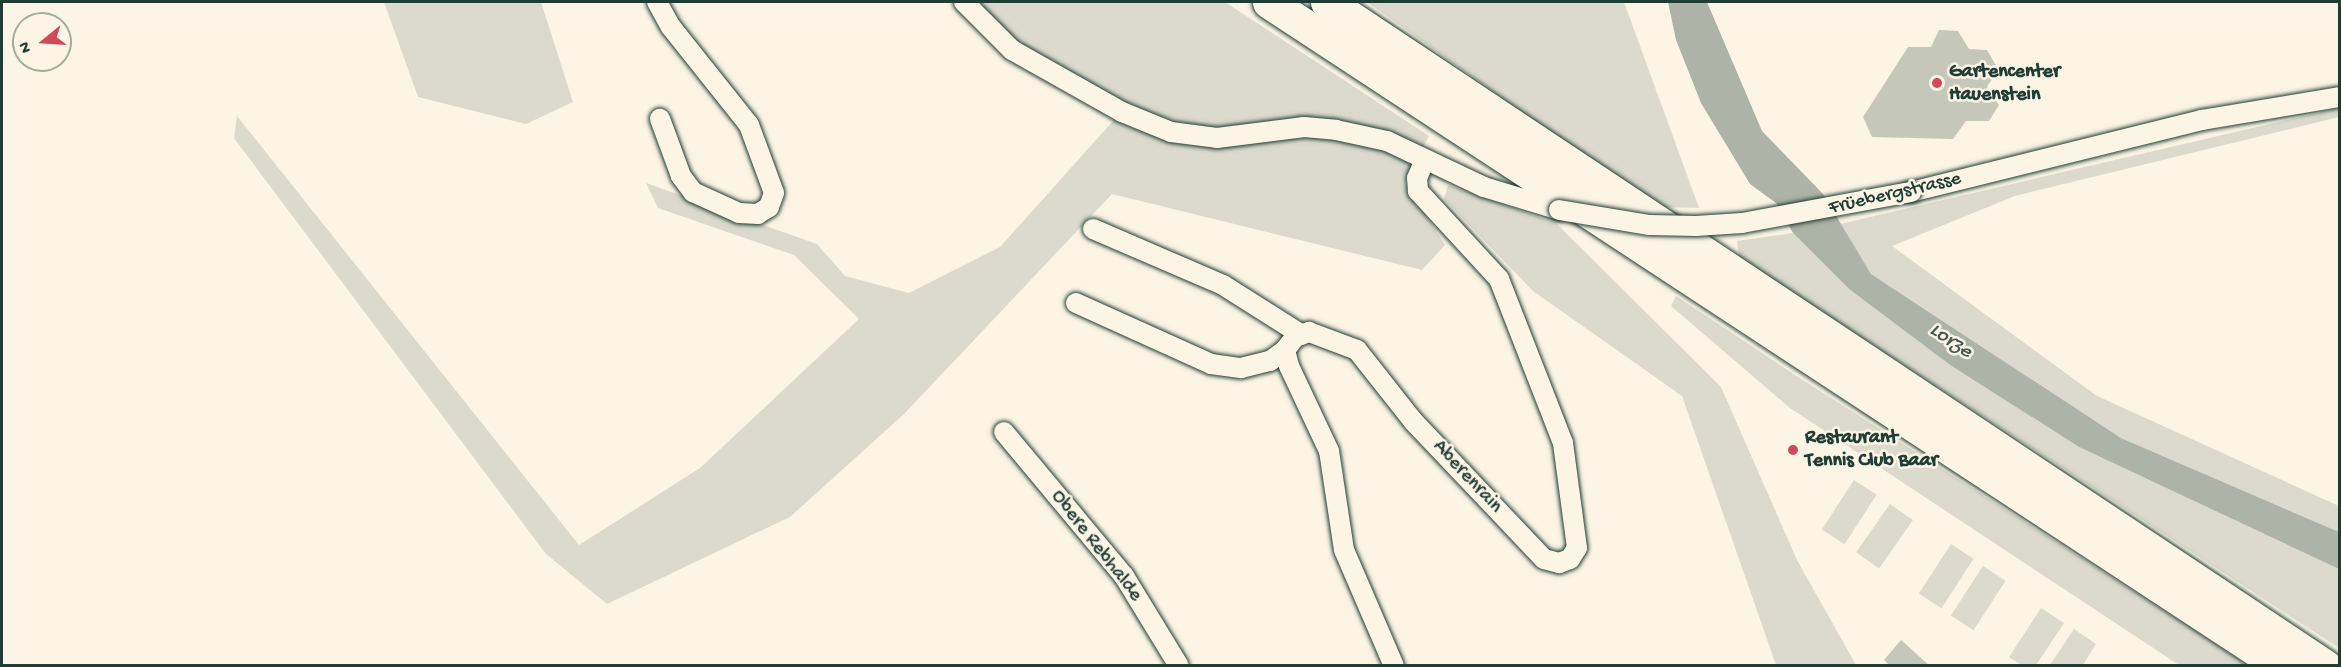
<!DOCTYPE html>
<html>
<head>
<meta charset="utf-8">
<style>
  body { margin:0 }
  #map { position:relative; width:2341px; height:667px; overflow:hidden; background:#fcf5e5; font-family:"Gochi Hand",sans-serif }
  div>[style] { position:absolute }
  .green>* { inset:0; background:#dcdacc; transform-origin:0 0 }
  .water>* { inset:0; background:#aeb3a7 }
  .building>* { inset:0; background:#c5c7b9 }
  .roads { filter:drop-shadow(0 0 2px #1f3d34) drop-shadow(0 0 2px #1f3d34) }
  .minor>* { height:20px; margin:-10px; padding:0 10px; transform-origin:10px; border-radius:10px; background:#fcf5e5 }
  .motorway>* { height:33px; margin:-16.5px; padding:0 16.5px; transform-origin:16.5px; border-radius:16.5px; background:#fcf5e5 }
  .bridges { filter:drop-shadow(0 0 2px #1f3d34) drop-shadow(0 0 2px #1f3d34) }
  .minor-bridge>* { height:20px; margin:-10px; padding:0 10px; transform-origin:10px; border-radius:10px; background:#fcf5e5 }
  .dots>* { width:16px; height:16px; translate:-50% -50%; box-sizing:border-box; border:3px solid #fcf5e5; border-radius:50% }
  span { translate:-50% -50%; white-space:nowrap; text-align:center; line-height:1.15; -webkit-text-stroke:5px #fcf5e5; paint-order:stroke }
  .poi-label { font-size:20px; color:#1f3d34; font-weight:700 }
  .left { translate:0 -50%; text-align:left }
  .street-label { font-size:20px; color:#1f3d34 }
  .water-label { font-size:21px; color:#435a51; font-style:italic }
  .frame { position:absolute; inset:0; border:3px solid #1f3d34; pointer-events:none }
  .north { position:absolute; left:12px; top:12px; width:60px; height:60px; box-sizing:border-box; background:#fcf5e5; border:2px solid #a4ab9e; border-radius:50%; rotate:252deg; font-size:16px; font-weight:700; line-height:24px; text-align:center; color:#1f3d34 }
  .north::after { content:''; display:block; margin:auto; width:21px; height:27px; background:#d1495b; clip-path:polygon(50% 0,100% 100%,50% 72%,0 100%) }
</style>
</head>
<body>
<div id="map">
  <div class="green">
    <div style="clip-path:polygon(384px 2px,541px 2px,573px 102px,526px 124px,418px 97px)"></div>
    <div style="clip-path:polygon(964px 2px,1225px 2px,1429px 136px,1405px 183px,1445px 245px,1422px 270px,1112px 194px,904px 414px,790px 517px,607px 604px,546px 554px,234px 138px,237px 116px,579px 545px,700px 468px,859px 319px,794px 255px,658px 208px,646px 183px,817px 244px,845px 276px,909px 293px,1000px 247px,1121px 112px,1041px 67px)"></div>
    <div style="clip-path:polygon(1367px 2px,1624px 2px,1699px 208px,1657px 207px)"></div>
    <div style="clip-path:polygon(2339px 108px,2339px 117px,2015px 196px,1892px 246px,2097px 396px,2339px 506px,2339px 532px,2121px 438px,1871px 274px,1840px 224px)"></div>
    <div style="clip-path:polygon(1448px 185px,1556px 223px,1721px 387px,1797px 560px,1856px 665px,1776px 665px,1682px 396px,1533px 291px,1444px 199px)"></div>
    <div style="clip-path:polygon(1793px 233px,1849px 289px,1950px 365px,2079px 447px,2339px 569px,2339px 648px,1739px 257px,1737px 241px)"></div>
    <div style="clip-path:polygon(1676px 296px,1795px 375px,2249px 665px,2179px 665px,1790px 408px,1671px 306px)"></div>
    <div style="left:1854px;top:480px;width:27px;height:59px;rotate:33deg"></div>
    <div style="left:1890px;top:504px;width:28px;height:59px;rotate:35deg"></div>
    <div style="left:1951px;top:544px;width:27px;height:59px;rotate:33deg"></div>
    <div style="left:1983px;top:566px;width:27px;height:59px;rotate:33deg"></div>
    <div style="clip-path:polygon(2041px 608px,2064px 623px,2036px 665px,2021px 665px,2009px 657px)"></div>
    <div style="clip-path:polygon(2074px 629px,2096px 644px,2083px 665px,2050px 665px)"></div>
  </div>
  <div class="water">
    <div style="clip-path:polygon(1668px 2px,1707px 2px,1762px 131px,1823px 194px,1871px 274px,2121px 438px,2339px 532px,2339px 569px,2079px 447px,1950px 365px,1849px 289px,1793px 233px,1776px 203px,1750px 184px,1701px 103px,1676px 40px)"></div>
  </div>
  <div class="building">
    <div style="clip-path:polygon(1939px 30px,1958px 31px,1969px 49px,1987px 50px,1998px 69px,1987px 87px,1999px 105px,1989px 121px,1966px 121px,1953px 139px,1872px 137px,1863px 117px,1908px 47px,1931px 47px)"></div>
    <div style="clip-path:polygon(1901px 640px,1930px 666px,1890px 666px,1884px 660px)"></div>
  </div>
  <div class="roads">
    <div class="minor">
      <div style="left:657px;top:2px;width:29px;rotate:61deg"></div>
      <div style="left:671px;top:27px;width:125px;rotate:51.5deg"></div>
      <div style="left:749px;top:125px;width:72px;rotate:69.8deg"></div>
      <div style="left:774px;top:193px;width:15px;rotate:110deg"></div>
      <div style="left:769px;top:207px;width:13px;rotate:148deg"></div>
      <div style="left:758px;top:214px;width:19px;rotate:-177deg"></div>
      <div style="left:739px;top:213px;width:51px;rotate:-155.5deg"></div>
      <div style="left:693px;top:192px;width:20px;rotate:-127deg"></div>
      <div style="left:681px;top:176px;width:61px;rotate:-110.2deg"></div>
      <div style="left:964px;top:2px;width:68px;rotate:45deg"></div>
      <div style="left:1012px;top:50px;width:126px;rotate:29.4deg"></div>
      <div style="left:1122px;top:112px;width:53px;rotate:22.2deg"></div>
      <div style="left:1171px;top:132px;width:46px;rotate:7.4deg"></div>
      <div style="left:1217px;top:138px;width:88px;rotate:-7.2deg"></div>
      <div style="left:1304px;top:127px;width:32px;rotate:5deg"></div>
      <div style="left:1336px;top:130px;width:52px;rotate:12.2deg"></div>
      <div style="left:1387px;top:141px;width:107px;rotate:25.4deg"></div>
      <div style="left:1484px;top:187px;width:78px;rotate:17deg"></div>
      <div style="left:1911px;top:192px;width:300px;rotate:-13.9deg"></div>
      <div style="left:2202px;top:120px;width:140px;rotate:-9.5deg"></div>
      <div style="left:1093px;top:229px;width:142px;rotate:23.3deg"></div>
      <div style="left:1223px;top:285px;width:93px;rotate:32.3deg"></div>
      <div style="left:1076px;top:303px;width:148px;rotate:24.3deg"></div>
      <div style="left:1211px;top:364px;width:30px;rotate:8deg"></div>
      <div style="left:1241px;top:368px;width:30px;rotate:-14deg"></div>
      <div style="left:1270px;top:361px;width:19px;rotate:-36deg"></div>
      <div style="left:1004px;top:432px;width:187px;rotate:50.2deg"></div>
      <div style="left:1124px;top:576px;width:105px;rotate:58.6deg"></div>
      <div style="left:1394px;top:666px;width:126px;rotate:-113.3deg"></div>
      <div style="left:1344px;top:550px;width:100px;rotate:-98.6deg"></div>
      <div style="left:1329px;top:451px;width:94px;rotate:-115.2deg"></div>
      <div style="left:1289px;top:366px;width:16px;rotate:-104deg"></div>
      <div style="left:1285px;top:350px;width:16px;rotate:-52deg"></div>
      <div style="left:1295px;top:337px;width:15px;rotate:-20deg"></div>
      <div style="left:1309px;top:332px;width:51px;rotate:20.6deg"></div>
      <div style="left:1357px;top:350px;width:90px;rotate:51.7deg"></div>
      <div style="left:1413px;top:421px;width:190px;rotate:46.5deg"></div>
      <div style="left:1544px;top:559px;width:16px;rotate:15deg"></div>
      <div style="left:1559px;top:563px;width:12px;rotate:-20deg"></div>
      <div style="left:1570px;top:559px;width:13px;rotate:-58deg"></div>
      <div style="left:1577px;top:548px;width:106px;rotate:-97.6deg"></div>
      <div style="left:1563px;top:443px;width:176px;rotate:-111.3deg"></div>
      <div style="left:1499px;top:279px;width:120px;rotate:-132.6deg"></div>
      <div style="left:1418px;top:191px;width:13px;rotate:-94deg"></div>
      <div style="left:1417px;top:178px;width:20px;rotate:-66deg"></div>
    </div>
    <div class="motorway">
      <div style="left:1269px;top:2px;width:1210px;rotate:33.27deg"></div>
      <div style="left:1327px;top:2px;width:1199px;rotate:33.64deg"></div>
    </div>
  </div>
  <div class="bridges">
    <div class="minor-bridge">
      <div style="left:1559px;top:210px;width:92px;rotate:9.4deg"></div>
      <div style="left:1650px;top:225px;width:46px;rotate:1.2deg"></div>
      <div style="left:1696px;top:226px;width:46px;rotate:-3.7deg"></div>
      <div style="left:1742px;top:223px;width:172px;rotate:-10.4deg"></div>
    </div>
  </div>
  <div class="dots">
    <div style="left:1937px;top:83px;background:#d1495b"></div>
    <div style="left:1793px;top:450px;background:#d1495b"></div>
  </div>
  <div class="poi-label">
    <span class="left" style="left:1949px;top:84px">Gartencenter<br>Hauenstein</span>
    <span class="left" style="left:1805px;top:450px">Restaurant<br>Tennis Club Baar</span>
  </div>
  <div class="street-label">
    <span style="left:1895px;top:194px;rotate:-13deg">Früebergstrasse</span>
    <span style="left:1467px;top:477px;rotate:47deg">Aberenrain</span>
    <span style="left:1096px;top:546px;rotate:52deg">Obere Rebhalde</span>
  </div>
  <div class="water-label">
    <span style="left:1950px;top:342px;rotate:34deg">Lorze</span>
  </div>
  <div class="frame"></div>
  <div class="north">N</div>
</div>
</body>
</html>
